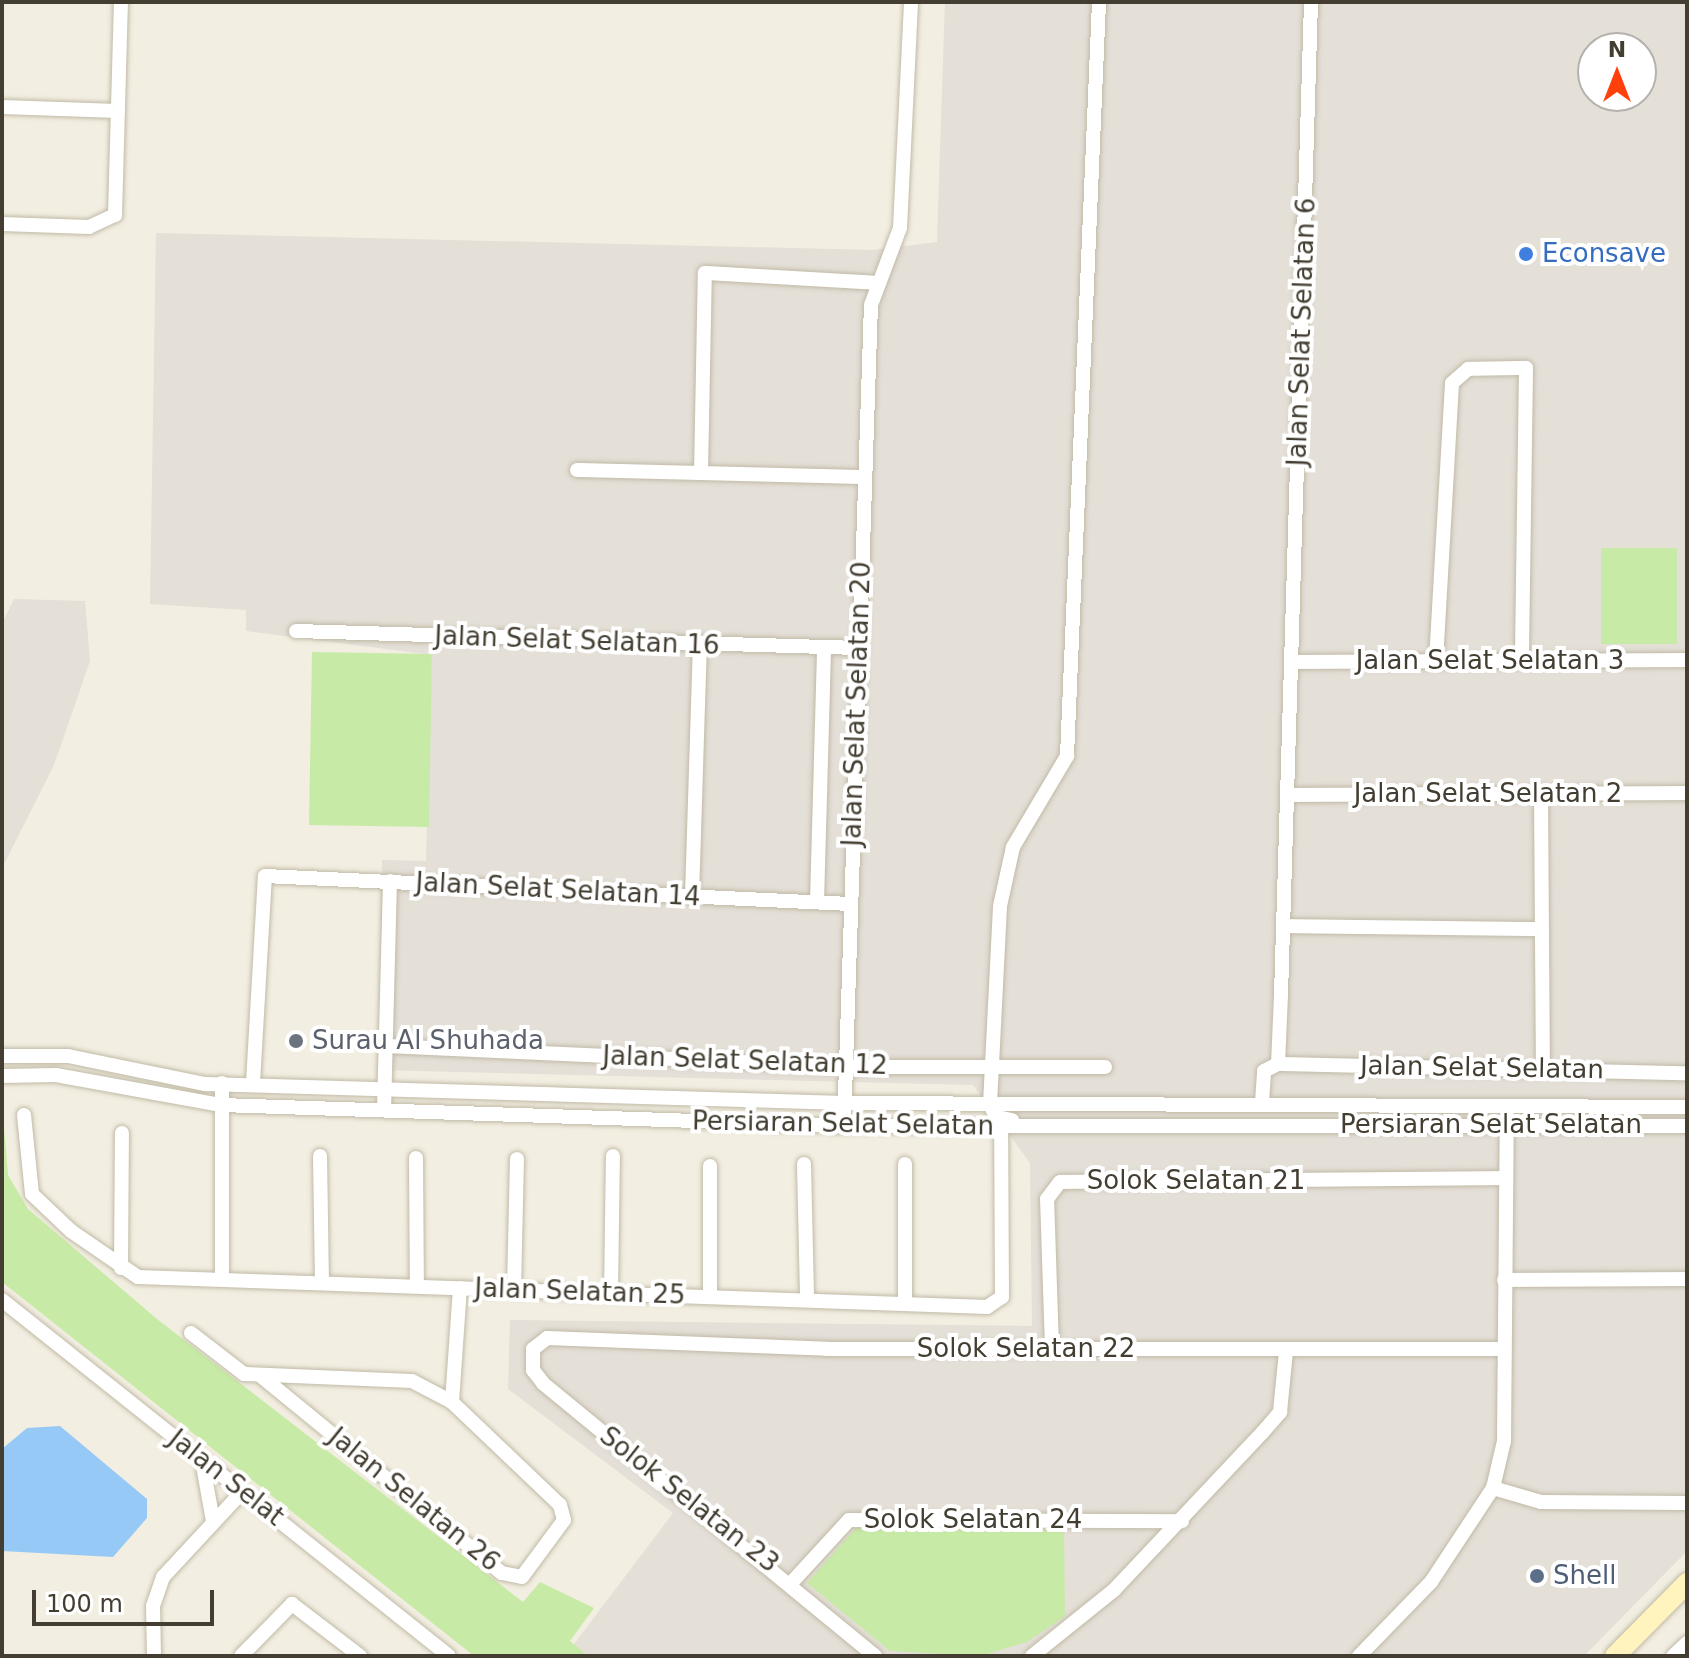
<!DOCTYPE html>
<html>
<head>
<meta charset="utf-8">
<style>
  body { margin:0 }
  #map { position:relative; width:1689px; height:1658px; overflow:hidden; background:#f2eee1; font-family:"DejaVu Sans",sans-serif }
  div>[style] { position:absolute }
  .industrial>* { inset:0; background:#e4dfd7 }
  .green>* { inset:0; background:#c7eba6; transform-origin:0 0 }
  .water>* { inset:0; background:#97c9f6 }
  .roads { filter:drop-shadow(0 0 2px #c1baa6) drop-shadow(0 0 2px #c1baa6) }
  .minor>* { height:14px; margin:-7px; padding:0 7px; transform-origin:7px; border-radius:7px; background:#fff }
  .secondary>* { height:20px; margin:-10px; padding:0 10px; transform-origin:10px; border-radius:10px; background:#fff4be }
  .dots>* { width:22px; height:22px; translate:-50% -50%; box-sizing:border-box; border:4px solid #fff; border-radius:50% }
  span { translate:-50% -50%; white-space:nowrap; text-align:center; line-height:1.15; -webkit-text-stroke:8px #fff; paint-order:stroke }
  .shop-label { font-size:26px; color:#366cbe }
  .left { translate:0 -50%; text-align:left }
  .street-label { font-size:26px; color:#443e32 }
  .worship-label { font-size:26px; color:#5b616d }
  .service-label { font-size:26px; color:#4e5e75 }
  .frame { position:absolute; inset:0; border:4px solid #443e32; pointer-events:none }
  .north { position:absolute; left:1577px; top:32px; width:80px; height:80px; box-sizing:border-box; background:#fff; border:2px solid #b4b2ad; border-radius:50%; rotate:0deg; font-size:22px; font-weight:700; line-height:32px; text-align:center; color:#443e32 }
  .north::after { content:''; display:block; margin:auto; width:28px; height:36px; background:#ff400b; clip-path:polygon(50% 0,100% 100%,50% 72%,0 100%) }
  .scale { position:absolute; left:32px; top:1590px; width:182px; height:36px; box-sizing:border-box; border:4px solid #443e32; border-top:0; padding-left:10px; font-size:24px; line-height:28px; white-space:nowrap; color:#443e32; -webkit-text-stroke:6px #fff; paint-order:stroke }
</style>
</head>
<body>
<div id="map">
  <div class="industrial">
    <div style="clip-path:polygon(evenodd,945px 2px,1687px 2px,1687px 1551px,1584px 1656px,565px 1656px,673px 1513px,508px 1389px,510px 1320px,1032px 1326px,1030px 1163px,973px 1085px,378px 1070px,382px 860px,426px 861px,432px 655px,246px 631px,246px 610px,150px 604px,156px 233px,873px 250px,937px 242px,945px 2px,1593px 48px,1641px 48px,1641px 96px,1593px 96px,1593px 48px)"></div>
    <div style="clip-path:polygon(14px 599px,85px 601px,90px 661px,54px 765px,2px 868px,2px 624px)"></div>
  </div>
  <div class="green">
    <div style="left:1601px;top:548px;width:76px;height:96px"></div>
    <div style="left:312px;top:652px;width:120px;height:173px;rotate:1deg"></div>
    <div style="clip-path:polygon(2px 1103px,8px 1175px,28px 1209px,157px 1319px,523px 1602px,540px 1582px,594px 1608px,570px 1641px,588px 1656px,474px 1656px,2px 1282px)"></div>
    <div style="clip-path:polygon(856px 1528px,1064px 1529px,1065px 1616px,1027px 1642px,980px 1656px,890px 1651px,807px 1583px)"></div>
  </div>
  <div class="water">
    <div style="clip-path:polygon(60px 1426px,147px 1499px,147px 1518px,113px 1557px,2px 1551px,2px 1449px,27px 1428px)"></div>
  </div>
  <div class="roads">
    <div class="minor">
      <div style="left:2px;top:107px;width:116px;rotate:2deg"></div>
      <div style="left:2px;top:224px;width:87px;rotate:2deg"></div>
      <div style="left:89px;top:227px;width:29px;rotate:-25deg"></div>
      <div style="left:115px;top:215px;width:213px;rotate:-88.4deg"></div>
      <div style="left:577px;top:470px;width:287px;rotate:1.4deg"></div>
      <div style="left:701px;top:473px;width:200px;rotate:-88.9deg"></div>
      <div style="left:705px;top:273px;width:172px;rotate:3.3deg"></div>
      <div style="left:296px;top:631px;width:562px;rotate:1.73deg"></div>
      <div style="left:1436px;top:661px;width:278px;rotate:-86.7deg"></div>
      <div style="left:1452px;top:383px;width:21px;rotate:-41deg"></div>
      <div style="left:1468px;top:369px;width:58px;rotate:-1deg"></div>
      <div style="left:1526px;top:368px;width:293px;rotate:90.8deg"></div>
      <div style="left:1293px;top:662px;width:394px;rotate:-0.3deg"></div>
      <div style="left:1541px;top:793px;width:277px;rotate:89.6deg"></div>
      <div style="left:1289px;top:795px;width:398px;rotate:-0.3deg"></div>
      <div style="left:692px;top:896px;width:251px;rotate:-88.2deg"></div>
      <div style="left:817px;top:902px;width:253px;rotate:-88.4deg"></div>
      <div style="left:1283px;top:926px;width:259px;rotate:0.7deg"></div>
      <div style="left:386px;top:1046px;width:460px;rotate:2.6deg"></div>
      <div style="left:846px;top:1067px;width:259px"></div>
      <div style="left:2px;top:1056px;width:66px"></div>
      <div style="left:68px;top:1056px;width:140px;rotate:11.6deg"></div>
      <div style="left:205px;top:1084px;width:640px;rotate:1.7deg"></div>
      <div style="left:845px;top:1103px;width:842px;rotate:0.27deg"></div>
      <div style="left:1278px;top:1064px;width:409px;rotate:1.3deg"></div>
      <div style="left:2px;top:1076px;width:54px;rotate:-1.1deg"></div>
      <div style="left:56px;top:1075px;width:168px;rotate:10.3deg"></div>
      <div style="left:221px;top:1105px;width:623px;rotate:1.93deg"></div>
      <div style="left:844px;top:1126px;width:843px"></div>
      <div style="left:222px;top:1083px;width:196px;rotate:90deg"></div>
      <div style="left:253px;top:1083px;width:207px;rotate:-86.7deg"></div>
      <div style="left:265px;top:876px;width:587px;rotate:2.74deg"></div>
      <div style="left:1262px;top:1102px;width:31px;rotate:-86deg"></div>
      <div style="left:1264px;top:1071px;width:16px;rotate:-27deg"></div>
      <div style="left:1278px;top:1064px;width:69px;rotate:-87.5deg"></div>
      <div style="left:1281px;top:995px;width:993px;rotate:-88.27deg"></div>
      <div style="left:384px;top:1110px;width:229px;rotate:-88.5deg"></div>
      <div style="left:24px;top:1115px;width:79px;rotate:84.2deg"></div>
      <div style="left:32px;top:1194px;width:54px;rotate:43.5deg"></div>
      <div style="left:71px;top:1231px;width:81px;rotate:34.5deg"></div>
      <div style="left:138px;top:1277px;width:850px;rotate:2.02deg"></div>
      <div style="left:987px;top:1307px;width:18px;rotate:-34deg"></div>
      <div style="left:1002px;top:1297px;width:169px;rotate:-90.3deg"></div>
      <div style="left:1012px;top:1120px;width:16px;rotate:-169deg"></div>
      <div style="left:996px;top:1117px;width:14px;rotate:-115deg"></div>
      <div style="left:990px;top:1104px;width:198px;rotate:-87.1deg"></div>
      <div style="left:1000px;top:906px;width:60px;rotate:-77.6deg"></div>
      <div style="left:1013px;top:847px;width:106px;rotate:-59.3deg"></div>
      <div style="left:1067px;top:756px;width:755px;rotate:-87.57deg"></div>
      <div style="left:844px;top:1126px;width:821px;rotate:-88.12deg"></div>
      <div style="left:871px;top:305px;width:82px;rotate:-69.4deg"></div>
      <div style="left:900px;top:228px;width:226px;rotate:-87.2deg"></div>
      <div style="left:320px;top:1156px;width:127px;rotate:89.1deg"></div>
      <div style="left:416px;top:1158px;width:128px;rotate:89.6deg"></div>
      <div style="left:804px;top:1164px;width:136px;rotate:88.7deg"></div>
      <div style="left:905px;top:1164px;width:140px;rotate:90deg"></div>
      <div style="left:121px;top:1268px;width:135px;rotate:-89.6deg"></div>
      <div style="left:1504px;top:1280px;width:183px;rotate:-0.3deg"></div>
      <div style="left:514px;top:1290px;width:131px;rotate:-88.7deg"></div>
      <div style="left:611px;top:1293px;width:137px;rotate:-89.2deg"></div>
      <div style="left:710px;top:1297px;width:131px;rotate:-90deg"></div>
      <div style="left:2px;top:1300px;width:571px;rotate:38.53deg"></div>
      <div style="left:191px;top:1333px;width:67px;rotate:37.7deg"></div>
      <div style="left:244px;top:1374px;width:168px;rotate:2.4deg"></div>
      <div style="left:412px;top:1381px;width:45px;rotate:27.7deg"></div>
      <div style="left:1052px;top:1348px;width:149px;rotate:-91.9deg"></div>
      <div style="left:1047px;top:1199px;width:21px;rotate:-53deg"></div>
      <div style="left:1060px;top:1182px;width:445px;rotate:-0.5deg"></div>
      <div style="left:261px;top:1376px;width:311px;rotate:39.3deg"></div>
      <div style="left:502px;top:1573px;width:20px;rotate:11deg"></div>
      <div style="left:522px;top:1577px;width:71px;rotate:-53.6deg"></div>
      <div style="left:564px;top:1520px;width:16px;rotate:-105deg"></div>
      <div style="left:560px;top:1505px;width:149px;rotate:-136.4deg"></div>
      <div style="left:452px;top:1402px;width:114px;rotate:-86deg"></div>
      <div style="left:202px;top:1460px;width:62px;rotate:79.8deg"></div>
      <div style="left:1493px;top:1488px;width:50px;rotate:16.3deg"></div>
      <div style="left:1541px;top:1502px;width:146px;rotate:0.4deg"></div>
      <div style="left:792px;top:1582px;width:84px;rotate:-47.4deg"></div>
      <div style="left:849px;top:1520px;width:333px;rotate:0.2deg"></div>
      <div style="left:154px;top:1656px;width:50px;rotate:-91.1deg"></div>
      <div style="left:153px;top:1606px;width:31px;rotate:-71deg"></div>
      <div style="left:163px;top:1577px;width:117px;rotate:-47.1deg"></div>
      <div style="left:241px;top:1656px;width:73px;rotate:-45.6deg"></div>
      <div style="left:292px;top:1604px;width:86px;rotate:37.4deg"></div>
      <div style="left:875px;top:1656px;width:430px;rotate:-140.6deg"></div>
      <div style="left:543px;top:1383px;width:16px;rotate:-128deg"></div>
      <div style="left:533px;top:1370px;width:21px;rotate:-90deg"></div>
      <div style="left:533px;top:1349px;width:18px;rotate:-38deg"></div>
      <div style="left:547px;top:1338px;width:280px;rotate:2.2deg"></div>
      <div style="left:827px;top:1349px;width:677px"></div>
      <div style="left:1032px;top:1656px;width:105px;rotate:-38.8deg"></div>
      <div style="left:1114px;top:1590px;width:216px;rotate:-46.7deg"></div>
      <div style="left:1262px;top:1433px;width:28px;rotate:-49deg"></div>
      <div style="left:1280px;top:1412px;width:61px;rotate:-84.4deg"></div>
      <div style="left:1359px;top:1656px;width:103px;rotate:-45.8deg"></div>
      <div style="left:1431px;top:1582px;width:113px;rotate:-56.6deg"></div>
      <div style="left:1493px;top:1488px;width:48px;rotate:-76.8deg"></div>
      <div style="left:1504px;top:1441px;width:325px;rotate:-89.5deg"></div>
      <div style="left:1673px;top:1656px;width:19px;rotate:-43deg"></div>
    </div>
    <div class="secondary">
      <div style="left:1615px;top:1656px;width:103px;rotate:-45.4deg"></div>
    </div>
  </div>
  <div class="dots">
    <div style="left:1526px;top:254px;background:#3f7fe0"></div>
    <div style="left:296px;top:1041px;background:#6b7280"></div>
    <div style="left:1537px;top:1576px;background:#5c6f8a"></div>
  </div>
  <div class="shop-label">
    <span class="left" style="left:1542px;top:254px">Econsave</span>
  </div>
  <div class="street-label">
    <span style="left:1302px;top:332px;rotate:-88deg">Jalan Selat Selatan 6</span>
    <span style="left:577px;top:641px;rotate:2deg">Jalan Selat Selatan 16</span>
    <span style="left:1490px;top:661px">Jalan Selat Selatan 3</span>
    <span style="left:857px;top:704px;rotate:-88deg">Jalan Selat Selatan 20</span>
    <span style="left:1488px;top:794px">Jalan Selat Selatan 2</span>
    <span style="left:558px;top:890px;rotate:3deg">Jalan Selat Selatan 14</span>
    <span style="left:745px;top:1061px;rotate:2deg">Jalan Selat Selatan 12</span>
    <span style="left:1482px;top:1068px;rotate:1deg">Jalan Selat Selatan</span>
    <span style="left:843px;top:1124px;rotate:1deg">Persiaran Selat Selatan</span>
    <span style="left:1491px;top:1125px">Persiaran Selat Selatan</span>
    <span style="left:1196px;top:1181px">Solok Selatan 21</span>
    <span style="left:580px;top:1292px;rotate:2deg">Jalan Selatan 25</span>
    <span style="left:1026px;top:1349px">Solok Selatan 22</span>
    <span style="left:226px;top:1478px;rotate:38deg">Jalan Selat</span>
    <span style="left:414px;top:1500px;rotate:39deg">Jalan Selatan 26</span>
    <span style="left:689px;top:1500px;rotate:38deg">Solok Selatan 23</span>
    <span style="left:973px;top:1520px">Solok Selatan 24</span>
  </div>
  <div class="worship-label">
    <span class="left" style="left:312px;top:1041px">Surau Al Shuhada</span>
  </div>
  <div class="service-label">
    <span class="left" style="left:1553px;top:1576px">Shell</span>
  </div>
  <div class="frame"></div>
  <div class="north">N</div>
  <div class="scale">100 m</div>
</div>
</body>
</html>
